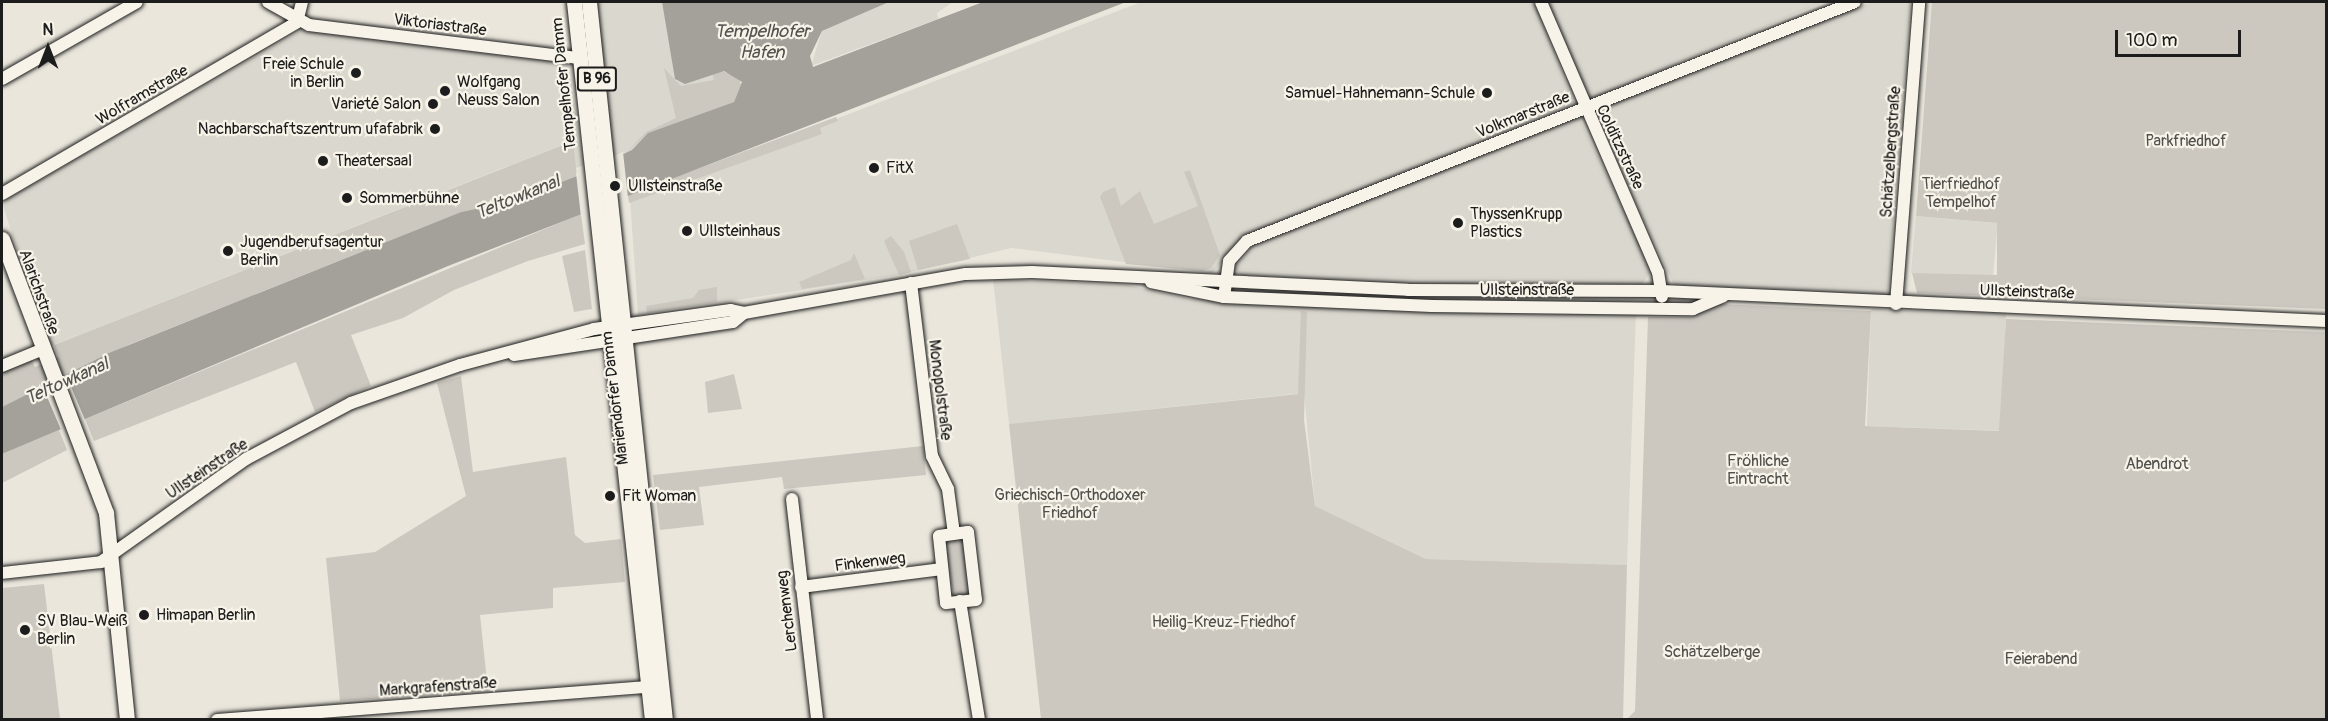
<!DOCTYPE html>
<html>
<head>
<meta charset="utf-8">
<style>
  body { margin:0 }
  #map { position:relative; width:2328px; height:721px; overflow:hidden; background:#eae6dc; font-family:Pangolin,sans-serif }
  div>[style] { position:absolute }
  .built>* { inset:0; background:#dad7ce; transform-origin:0 0 }
  .green>* { inset:0; background:#ccc8c0 }
  .water>* { inset:0; background:#a3a19a }
  .pier>* { inset:0; background:#eae6dc; transform-origin:0 0 }
  .roads { filter:drop-shadow(0 0 2px #1c1c1c) drop-shadow(0 0 2px #1c1c1c) }
  .minor>* { height:12px; margin:-6px; padding:0 6px; transform-origin:6px; border-radius:6px; background:#f7f3e8 }
  .major>* { height:15px; margin:-7.5px; padding:0 7.5px; transform-origin:7.5px; border-radius:7.5px; background:#f7f3e8 }
  .dots>* { width:16px; height:16px; translate:-50% -50%; box-sizing:border-box; border:3px solid #f7f3e8; border-radius:50% }
  span { translate:-50% -50%; white-space:nowrap; text-align:center; line-height:1.15; -webkit-text-stroke:4.5px #f7f3e8; paint-order:stroke }
  .shield-label span { padding:2px 4px; background:#f7f3e8; border:2px solid; border-radius:4px; -webkit-text-stroke-width:0 }
  .shield-label { font-size:15px; color:#1c1c1c; font-weight:700 }
  .street-label { font-size:16px; color:#1c1c1c }
  .poi-label { font-size:16px; color:#1c1c1c }
  .right { translate:-100% -50%; text-align:right }
  .left { translate:0 -50%; text-align:left }
  .park-label { font-size:16px; color:#51504d }
  .water-label { font-size:18px; color:#52514e; font-style:italic }
  .frame { position:absolute; inset:0; border:3px solid #1c1c1c; pointer-events:none }
  .north { position:absolute; left:18px; top:18px; width:60px; height:60px; -webkit-text-stroke:4px #f7f3e8; paint-order:stroke; rotate:0deg; font-size:16px; font-weight:700; line-height:24px; text-align:center; color:#1c1c1c }
  .north::after { content:''; display:block; margin:auto; width:21px; height:27px; background:#1c1c1c; clip-path:polygon(50% 0,100% 100%,50% 72%,0 100%) }
  .scale { position:absolute; left:2115px; top:30px; width:126px; height:27px; box-sizing:border-box; border:3px solid #1c1c1c; border-top:0; padding-left:8px; font-size:18px; line-height:21px; white-space:nowrap; color:#1c1c1c; -webkit-text-stroke:4px #f7f3e8; paint-order:stroke }
</style>
</head>
<body>
<div id="map">
  <div class="built">
    <div style="clip-path:polygon(595px 2px,662px 2px,676px 81px,720px 70px,735px 101px,612px 160px)"></div>
    <div style="clip-path:polygon(889px 2px,953px 2px,937px 13px,938px 19px,811px 66px,822px 31px)"></div>
    <div style="clip-path:polygon(1141px 2px,1534px 2px,1575px 105px,1247px 235px,1212px 273px,1011px 248px,899px 275px,638px 315px,630px 198px)"></div>
    <div style="clip-path:polygon(1548px 2px,1824px 2px,1588px 101px)"></div>
    <div style="clip-path:polygon(1871px 2px,1910px 2px,1910px 6px,1888px 291px,1883px 295px,1674px 285px,1593px 111px)"></div>
    <div style="clip-path:polygon(302px 30px,568px 62px,584px 165px,576px 168px,572px 141px,48px 347px,2px 202px)"></div>
    <div style="clip-path:polygon(1579px 117px,1646px 258px,1650px 273px,1642px 284px,1388px 283px,1241px 275px,1234px 268px,1254px 245px)"></div>
    <div style="left:1916px;top:216px;width:82px;height:57px;rotate:5deg"></div>
    <div style="clip-path:polygon(993px 279px,1127px 285px,1189px 299px,1332px 308px,1636px 313px,1627px 565px,1426px 559px,1315px 506px,1304px 393px,1009px 424px)"></div>
    <div style="left:1871px;top:309px;width:135px;height:117px;rotate:2deg"></div>
  </div>
  <div class="green">
    <div style="clip-path:polygon(1932px 2px,2326px 3px,2326px 309px,1917px 293px,1912px 273px,1997px 275px,1997px 223px,1916px 216px)"></div>
    <div style="clip-path:polygon(664px 68px,681px 86px,714px 80px,712px 73px,720px 70px,739px 78px,741px 85px,734px 102px,648px 133px,624px 155px,646px 132px,676px 118px)"></div>
    <div style="clip-path:polygon(836px 117px,838px 121px,820px 128px,822px 134px,629px 203px,628px 195px)"></div>
    <div style="clip-path:polygon(573px 141px,577px 176px,509px 202px,461px 212px,128px 345px,2px 407px,2px 369px,30px 357px,35px 367px,58px 357px,54px 345px)"></div>
    <div style="clip-path:polygon(1190px 170px,1220px 255px,1211px 268px,1202px 271px,1126px 264px,1100px 197px,1103px 192px,1115px 187px,1121px 206px,1140px 191px,1154px 224px,1198px 206px,1184px 172px)"></div>
    <div style="clip-path:polygon(581px 214px,585px 244px,528px 261px,454px 290px,403px 318px,351px 335px,371px 386px,315px 412px,296px 362px,94px 441px,85px 419px)"></div>
    <div style="clip-path:polygon(957px 224px,970px 259px,918px 270px,909px 241px)"></div>
    <div style="clip-path:polygon(891px 236px,904px 252px,911px 272px,899px 275px,884px 241px)"></div>
    <div style="clip-path:polygon(585px 250px,592px 309px,574px 312px,562px 256px)"></div>
    <div style="clip-path:polygon(854px 253px,865px 279px,802px 289px,799px 282px,851px 260px)"></div>
    <div style="clip-path:polygon(717px 287px,717px 302px,647px 313px,646px 306px,693px 298px,699px 290px)"></div>
    <div style="clip-path:polygon(1720px 304px,1871px 311px,1865px 426px,1999px 431px,2006px 319px,2326px 332px,2326px 719px,1627px 719px,1635px 711px,1648px 317px,1691px 317px)"></div>
    <div style="clip-path:polygon(1301px 311px,1307px 312px,1304px 420px,1315px 506px,1426px 559px,1627px 565px,1623px 719px,1041px 719px,1009px 424px,1298px 394px)"></div>
    <div style="clip-path:polygon(734px 374px,742px 409px,708px 413px,705px 382px)"></div>
    <div style="clip-path:polygon(461px 376px,473px 472px,566px 457px,575px 535px,585px 543px,621px 539px,625px 582px,553px 588px,553px 608px,480px 615px,488px 691px,340px 701px,326px 558px,375px 552px,466px 496px,437px 383px)"></div>
    <div style="clip-path:polygon(59px 430px,67px 450px,2px 483px,2px 454px)"></div>
    <div style="clip-path:polygon(923px 446px,926px 475px,784px 489px,782px 477px,699px 487px,704px 525px,660px 530px,653px 475px)"></div>
    <div style="clip-path:polygon(963px 538px,970px 594px,954px 598px,944px 543px)"></div>
    <div style="clip-path:polygon(44px 584px,60px 719px,2px 719px,2px 588px)"></div>
  </div>
  <div class="water">
    <div style="clip-path:polygon(662px 2px,889px 2px,822px 31px,810px 56px,813px 67px,983px 2px,1126px 2px,448px 266px,2px 454px,2px 407px,109px 353px,461px 212px,509px 202px,577px 176px,632px 150px,648px 133px,734px 102px,742px 82px,724px 71px,685px 84px,675px 79px)"></div>
  </div>
  <div class="pier">
    <div style="clip-path:polygon(623px 152px,628px 198px,581px 217px,576px 173px)"></div>
    <div style="left:66px;top:375px;width:50px;height:26px;rotate:67deg"></div>
  </div>
  <div class="roads">
    <div class="minor">
      <div style="left:268px;top:2px;width:47px;rotate:29.3deg"></div>
      <div style="left:309px;top:25px;width:272px;rotate:7deg"></div>
      <div style="left:1541px;top:2px;width:294px;rotate:66.6deg"></div>
      <div style="left:1658px;top:272px;width:25px;rotate:81deg"></div>
      <div style="left:297px;top:22px;width:21px;rotate:-76deg"></div>
      <div style="left:2px;top:79px;width:155px;rotate:-29.7deg"></div>
      <div style="left:2px;top:194px;width:341px;rotate:-30.2deg"></div>
      <div style="left:1151px;top:282px;width:75px;rotate:11.6deg"></div>
      <div style="left:1224px;top:297px;width:208px;rotate:2.5deg"></div>
      <div style="left:1432px;top:306px;width:261px;rotate:0.7deg"></div>
      <div style="left:1693px;top:309px;width:33px;rotate:-23deg"></div>
      <div style="left:911px;top:283px;width:174px;rotate:83.1deg"></div>
      <div style="left:932px;top:456px;width:37px;rotate:64deg"></div>
      <div style="left:948px;top:489px;width:45px;rotate:82.4deg"></div>
      <div style="left:1224px;top:297px;width:36px;rotate:-82deg"></div>
      <div style="left:1229px;top:261px;width:27px;rotate:-48deg"></div>
      <div style="left:1247px;top:241px;width:653px;rotate:-21.46deg"></div>
      <div style="left:1896px;top:304px;width:303px;rotate:-85.6deg"></div>
      <div style="left:514px;top:355px;width:221px;rotate:-8.6deg"></div>
      <div style="left:733px;top:322px;width:14px;rotate:-39deg"></div>
      <div style="left:2px;top:366px;width:42px;rotate:-22.3deg"></div>
      <div style="left:792px;top:499px;width:222px;rotate:83.5deg"></div>
      <div style="left:968px;top:532px;width:68px;rotate:83.3deg"></div>
      <div style="left:976px;top:600px;width:30px;rotate:174deg"></div>
      <div style="left:946px;top:603px;width:67px;rotate:-96deg"></div>
      <div style="left:939px;top:536px;width:29px;rotate:-8deg"></div>
      <div style="left:2px;top:573px;width:100px;rotate:-6.3deg"></div>
      <div style="left:101px;top:562px;width:178px;rotate:-35.4deg"></div>
      <div style="left:246px;top:459px;width:119px;rotate:-28.1deg"></div>
      <div style="left:351px;top:403px;width:115px;rotate:-19.2deg"></div>
      <div style="left:460px;top:365px;width:139px;rotate:-15deg"></div>
      <div style="left:594px;top:329px;width:138px;rotate:-7.9deg"></div>
      <div style="left:731px;top:310px;width:13px;rotate:13deg"></div>
      <div style="left:744px;top:313px;width:225px;rotate:-10deg"></div>
      <div style="left:966px;top:274px;width:66px;rotate:-1.7deg"></div>
      <div style="left:1032px;top:272px;width:376px;rotate:2.7deg"></div>
      <div style="left:1408px;top:290px;width:254px;rotate:0.2deg"></div>
      <div style="left:1662px;top:291px;width:665px;rotate:2.59deg"></div>
      <div style="left:801px;top:587px;width:142px;rotate:-7.3deg"></div>
      <div style="left:960px;top:601px;width:121px;rotate:80.9deg"></div>
      <div style="left:217px;top:720px;width:442px;rotate:-4.4deg"></div>
    </div>
    <div class="major">
      <div style="left:574px;top:2px;width:722px;rotate:83.8deg"></div>
      <div style="left:589px;top:2px;width:722px;rotate:83.96deg"></div>
      <div style="left:2px;top:239px;width:293px;rotate:69.2deg"></div>
      <div style="left:106px;top:513px;width:208px;rotate:84.2deg"></div>
    </div>
  </div>
  <div class="dots">
    <div style="left:356px;top:73px;background:#1c1c1c"></div>
    <div style="left:445px;top:91px;background:#1c1c1c"></div>
    <div style="left:1487px;top:93px;background:#1c1c1c"></div>
    <div style="left:433px;top:104px;background:#1c1c1c"></div>
    <div style="left:435px;top:129px;background:#1c1c1c"></div>
    <div style="left:323px;top:161px;background:#1c1c1c"></div>
    <div style="left:874px;top:168px;background:#1c1c1c"></div>
    <div style="left:615px;top:186px;background:#1c1c1c"></div>
    <div style="left:347px;top:198px;background:#1c1c1c"></div>
    <div style="left:1458px;top:223px;background:#1c1c1c"></div>
    <div style="left:687px;top:231px;background:#1c1c1c"></div>
    <div style="left:228px;top:251px;background:#1c1c1c"></div>
    <div style="left:610px;top:496px;background:#1c1c1c"></div>
    <div style="left:144px;top:615px;background:#1c1c1c"></div>
    <div style="left:25px;top:630px;background:#1c1c1c"></div>
  </div>
  <div class="shield-label">
    <span style="left:597px;top:79px">B 96</span>
  </div>
  <div class="street-label">
    <span style="left:440px;top:25px;rotate:7deg">Viktoriastraße</span>
    <span style="left:564px;top:84px;rotate:-96deg">Tempelhofer Damm</span>
    <span style="left:142px;top:95px;rotate:-30deg">Wolframstraße</span>
    <span style="left:1523px;top:115px;rotate:-22deg">Volkmarstraße</span>
    <span style="left:1620px;top:147px;rotate:65deg">Colditzstraße</span>
    <span style="left:1891px;top:152px;rotate:-86deg">Schätzelbergstraße</span>
    <span style="left:1527px;top:290px">Ullsteinstraße</span>
    <span style="left:39px;top:292px;rotate:70deg">Alarichstraße</span>
    <span style="left:2027px;top:292px;rotate:2deg">Ullsteinstraße</span>
    <span style="left:940px;top:390px;rotate:83deg">Monopolstraße</span>
    <span style="left:615px;top:398px;rotate:-97deg">Mariendorfer Damm</span>
    <span style="left:207px;top:469px;rotate:-34deg">Ullsteinstraße</span>
    <span style="left:870px;top:562px;rotate:-7deg">Finkenweg</span>
    <span style="left:787px;top:611px;rotate:-97deg">Lerchenweg</span>
    <span style="left:438px;top:687px;rotate:-4deg">Markgrafenstraße</span>
  </div>
  <div class="poi-label">
    <span class="right" style="left:344px;top:73px">Freie Schule<br>in Berlin</span>
    <span class="left" style="left:457px;top:91px">Wolfgang<br>Neuss Salon</span>
    <span class="right" style="left:1475px;top:93px">Samuel-Hahnemann-Schule</span>
    <span class="right" style="left:421px;top:104px">Varieté Salon</span>
    <span class="right" style="left:423px;top:129px">Nachbarschaftszentrum ufafabrik</span>
    <span class="left" style="left:335px;top:161px">Theatersaal</span>
    <span class="left" style="left:886px;top:168px">FitX</span>
    <span class="left" style="left:628px;top:186px">Ullsteinstraße</span>
    <span class="left" style="left:359px;top:198px">Sommerbühne</span>
    <span class="left" style="left:1470px;top:223px">ThyssenKrupp<br>Plastics</span>
    <span class="left" style="left:699px;top:231px">Ullsteinhaus</span>
    <span class="left" style="left:240px;top:251px">Jugendberufsagentur<br>Berlin</span>
    <span class="left" style="left:622px;top:496px">Fit Woman</span>
    <span class="left" style="left:156px;top:615px">Himapan Berlin</span>
    <span class="left" style="left:37px;top:630px">SV Blau-Weiß<br>Berlin</span>
  </div>
  <div class="park-label">
    <span style="left:2186px;top:141px">Parkfriedhof</span>
    <span style="left:1961px;top:193px">Tierfriedhof<br>Tempelhof</span>
    <span style="left:1758px;top:470px">Fröhliche<br>Eintracht</span>
    <span style="left:2157px;top:464px">Abendrot</span>
    <span style="left:1070px;top:504px">Griechisch-Orthodoxer<br>Friedhof</span>
    <span style="left:1224px;top:622px">Heilig-Kreuz-Friedhof</span>
    <span style="left:1712px;top:652px">Schätzelberge</span>
    <span style="left:2041px;top:659px">Feierabend</span>
  </div>
  <div class="water-label">
    <span style="left:762px;top:43px">Tempelhofer<br>Hafen</span>
    <span style="left:518px;top:198px;rotate:-22deg">Teltowkanal</span>
    <span style="left:67px;top:382px;rotate:-24deg">Teltowkanal</span>
  </div>
  <div class="frame"></div>
  <div class="north">N</div>
  <div class="scale">100 m</div>
</div>
</body>
</html>
